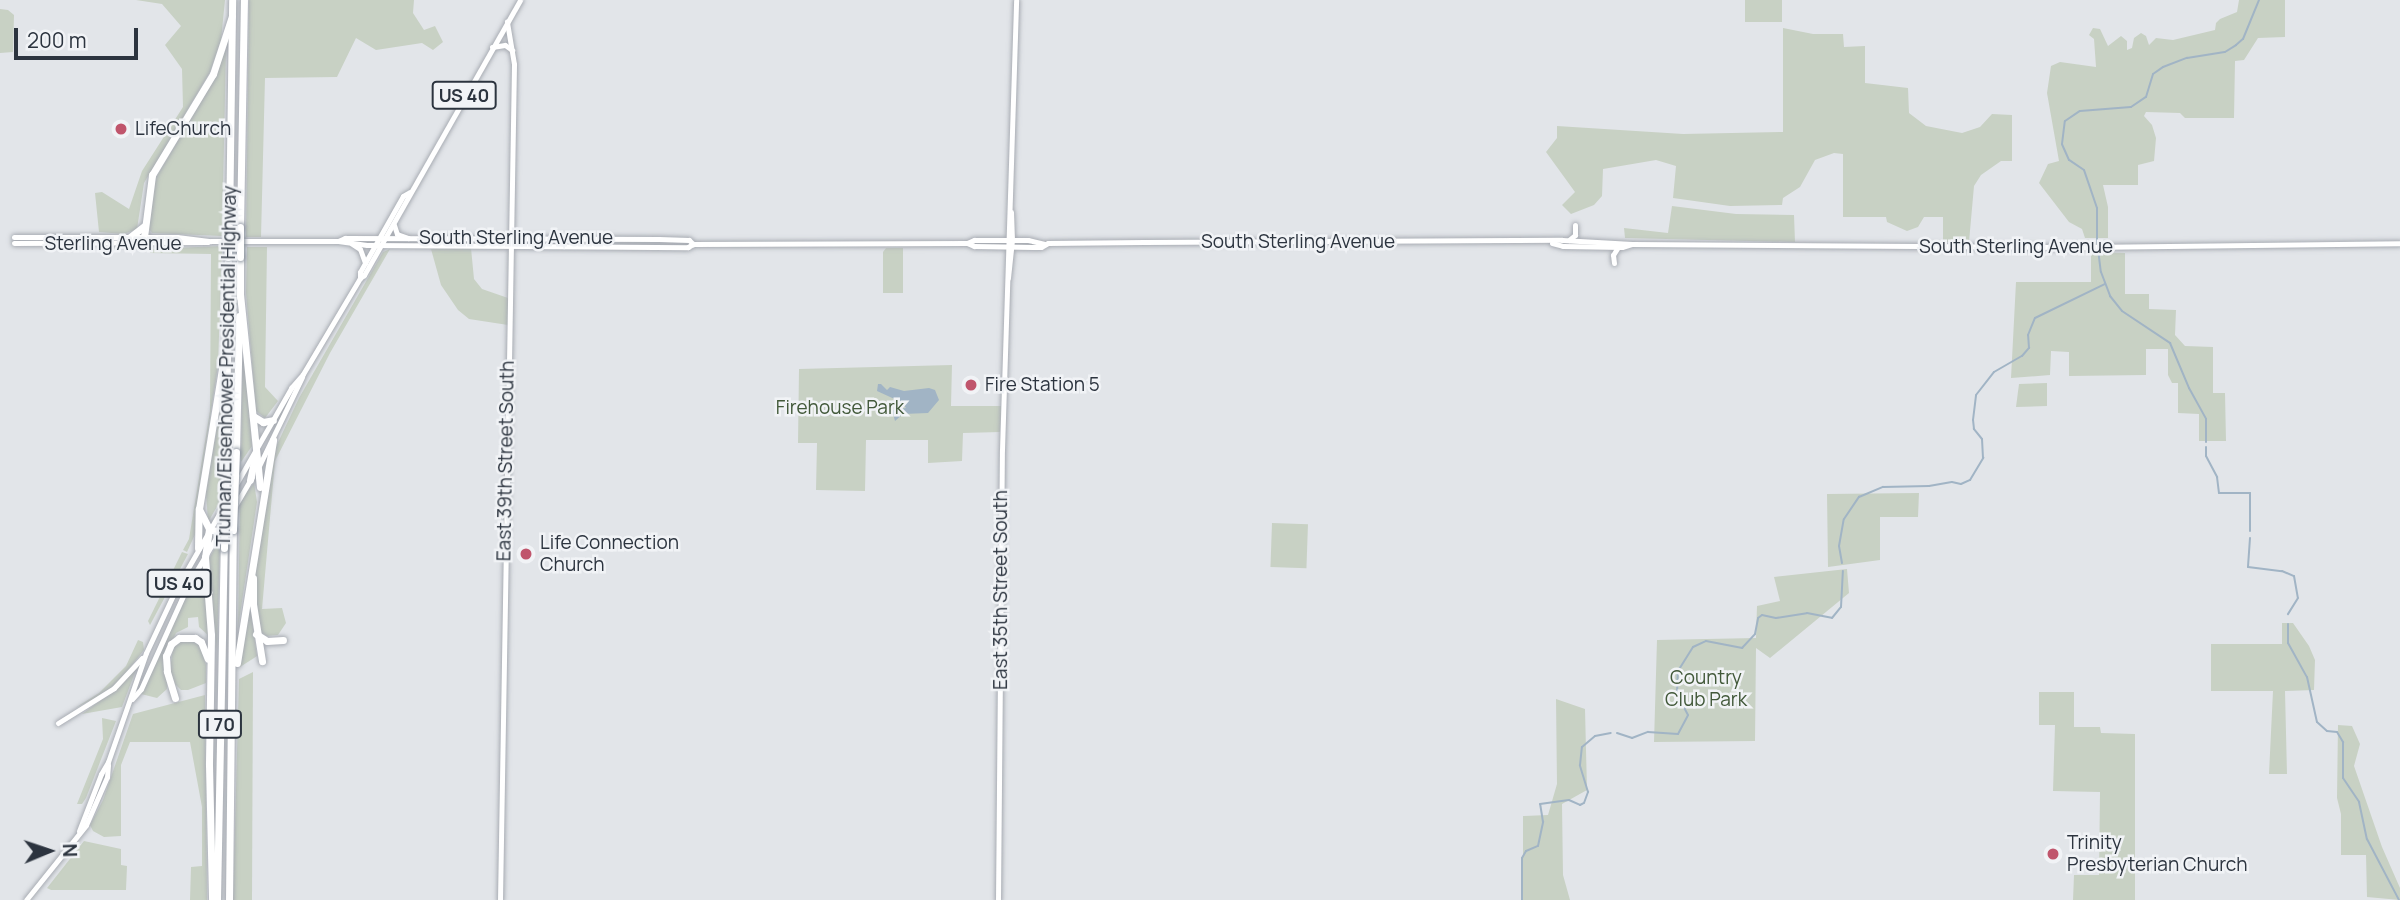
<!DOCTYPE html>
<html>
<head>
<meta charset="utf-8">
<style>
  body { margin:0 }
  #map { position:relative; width:2400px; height:900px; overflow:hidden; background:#e2e5e9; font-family:Manrope,sans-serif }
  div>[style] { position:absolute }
  .green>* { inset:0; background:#c8d1c4; transform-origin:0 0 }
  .water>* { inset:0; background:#a1b4c5 }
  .stream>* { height:2px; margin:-1px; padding:0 1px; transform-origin:1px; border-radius:1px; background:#a1b4c5 }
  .roads { filter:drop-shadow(0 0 2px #a8acb3) drop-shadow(0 0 2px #a8acb3) }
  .secondary>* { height:5px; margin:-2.5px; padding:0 2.5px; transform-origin:2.5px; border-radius:2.5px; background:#fff }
  .primary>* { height:5px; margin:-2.5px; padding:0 2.5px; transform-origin:2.5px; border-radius:2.5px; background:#fff }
  .motorway>* { height:7px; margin:-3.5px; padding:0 3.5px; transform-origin:3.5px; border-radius:3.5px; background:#fff }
  .bridges { filter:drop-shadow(0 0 2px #8b939e) drop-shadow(0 0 2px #8b939e) }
  .motorway-bridge>* { height:7px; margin:-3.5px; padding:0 3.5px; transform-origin:3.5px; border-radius:3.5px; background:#fff }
  .dots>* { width:19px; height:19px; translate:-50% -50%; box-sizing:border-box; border:4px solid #f1f3f6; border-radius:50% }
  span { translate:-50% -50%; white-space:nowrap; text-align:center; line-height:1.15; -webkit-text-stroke:5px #f1f3f6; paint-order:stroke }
  .shield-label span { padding:2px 5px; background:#f1f3f6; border:2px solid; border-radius:5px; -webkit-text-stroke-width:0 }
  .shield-label { font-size:18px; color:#2c343f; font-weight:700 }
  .poi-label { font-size:19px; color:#2c343f }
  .left { translate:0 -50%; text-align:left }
  .street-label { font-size:19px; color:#2c343f }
  .park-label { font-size:19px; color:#42593a }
  .north { position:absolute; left:14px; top:816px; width:70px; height:70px; -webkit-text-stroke:5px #f1f3f6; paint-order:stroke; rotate:88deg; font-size:19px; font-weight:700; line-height:28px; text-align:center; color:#2c343f }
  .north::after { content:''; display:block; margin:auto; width:24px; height:32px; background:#2c343f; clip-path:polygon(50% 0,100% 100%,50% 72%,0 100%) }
  .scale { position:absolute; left:14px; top:28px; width:124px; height:32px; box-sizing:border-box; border:4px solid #2c343f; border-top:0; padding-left:9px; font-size:21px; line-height:24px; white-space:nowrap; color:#2c343f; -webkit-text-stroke:5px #f1f3f6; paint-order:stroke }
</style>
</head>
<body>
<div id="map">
  <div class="green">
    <div style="clip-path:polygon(136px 0,225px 0,221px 40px,210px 72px,144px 183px,137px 229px,124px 234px,99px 232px,95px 193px,102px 192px,129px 209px,142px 171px,183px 107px,182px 69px,165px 45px,181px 26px,162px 4px)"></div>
    <div style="clip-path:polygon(249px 0,414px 0,413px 13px,424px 30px,435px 26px,443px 42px,433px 50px,422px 43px,376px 50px,356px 38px,337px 77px,265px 78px,261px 237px,246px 237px)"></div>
    <div style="left:1745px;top:0;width:37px;height:22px"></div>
    <div style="clip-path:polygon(2239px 0,2285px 0,2285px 37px,2258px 38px,2244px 60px,2235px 61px,2234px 118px,2185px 118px,2180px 113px,2146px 112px,2144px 116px,2152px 125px,2156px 138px,2154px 161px,2138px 165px,2138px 185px,2103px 185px,2108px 207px,2108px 238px,2085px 238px,2082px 229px,2069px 222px,2039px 183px,2048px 164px,2059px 161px,2047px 93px,2051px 66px,2060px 62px,2096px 67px,2094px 39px,2089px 35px,2093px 28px,2100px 29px,2108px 46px,2121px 36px,2127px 41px,2127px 50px,2132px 48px,2134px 38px,2141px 33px,2146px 36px,2149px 45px,2156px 38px,2173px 40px,2215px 30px,2216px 23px,2220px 19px,2237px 12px)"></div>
    <div style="clip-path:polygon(0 9px,8px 10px,14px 15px,13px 52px,0 53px)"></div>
    <div style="clip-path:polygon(1783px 28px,1813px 34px,1843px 34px,1844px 47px,1865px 46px,1865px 83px,1908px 88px,1909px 113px,1926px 126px,1962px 133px,1980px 127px,1992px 114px,2012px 115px,2012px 161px,2001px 161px,1981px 175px,1974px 186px,1969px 242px,1943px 242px,1943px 217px,1924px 217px,1918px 227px,1907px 231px,1887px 222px,1886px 217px,1843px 217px,1843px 154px,1834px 153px,1815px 160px,1800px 187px,1783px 198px,1782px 205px,1730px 206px,1673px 198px,1676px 166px,1656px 160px,1603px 169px,1602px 196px,1594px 205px,1571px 214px,1562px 205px,1575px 192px,1546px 152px,1557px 138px,1557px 126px,1683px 134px,1783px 132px)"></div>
    <div style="clip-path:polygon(226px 49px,222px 236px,152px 233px,149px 229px,154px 181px,212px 83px)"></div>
    <div style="clip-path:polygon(1672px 206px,1736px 214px,1794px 215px,1795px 242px,1625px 238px,1624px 228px,1668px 233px)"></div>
    <div style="clip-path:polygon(222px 246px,218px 366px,197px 503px,197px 530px,187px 552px,183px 550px,189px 539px,210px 411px,211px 254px,150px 253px,150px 249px)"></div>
    <div style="clip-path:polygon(247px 247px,267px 247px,265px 387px,278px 401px,265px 418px,256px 411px,246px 293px)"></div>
    <div style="clip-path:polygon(471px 248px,474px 279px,482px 289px,508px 298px,508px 325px,469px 319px,458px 310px,441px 285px,431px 249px)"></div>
    <div style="clip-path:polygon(886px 248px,903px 248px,903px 293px,883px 293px,883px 252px)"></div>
    <div style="clip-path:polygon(390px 249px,330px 353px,275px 461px,262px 609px,282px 608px,286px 623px,278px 635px,266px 636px,259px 630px,255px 574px,273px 453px,299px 398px,383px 252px)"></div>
    <div style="clip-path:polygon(2091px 252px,2125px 253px,2125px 294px,2149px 294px,2149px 309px,2176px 310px,2175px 335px,2185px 346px,2213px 347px,2213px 393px,2225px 393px,2226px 441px,2199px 441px,2199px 414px,2178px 413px,2178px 383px,2172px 383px,2168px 375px,2168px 349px,2146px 349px,2146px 375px,2069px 376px,2069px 352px,2051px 351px,2050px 375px,2011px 378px,2016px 282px,2091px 282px)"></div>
    <div style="clip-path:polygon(243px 336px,252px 446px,241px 462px,242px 397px)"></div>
    <div style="clip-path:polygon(952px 365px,951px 406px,1001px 406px,1000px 432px,963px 433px,962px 461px,928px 463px,928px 440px,866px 440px,865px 491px,816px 490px,817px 443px,798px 443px,799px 369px)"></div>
    <div style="clip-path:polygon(2047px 383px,2047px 406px,2016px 407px,2019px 384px)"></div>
    <div style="clip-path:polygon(221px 403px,221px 500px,208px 522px,206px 493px)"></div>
    <div style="clip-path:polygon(254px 483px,257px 502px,238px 628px,240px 500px)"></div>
    <div style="clip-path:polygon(1919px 493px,1918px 517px,1880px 517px,1880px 560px,1828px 567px,1827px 494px)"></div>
    <div style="left:1272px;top:523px;width:36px;height:44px;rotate:2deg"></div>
    <div style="clip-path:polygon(220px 538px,217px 651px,208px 561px)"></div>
    <div style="clip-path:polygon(182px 552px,188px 554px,150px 625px,148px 621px)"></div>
    <div style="clip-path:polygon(1847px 569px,1849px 593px,1770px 658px,1756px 648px,1755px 741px,1654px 742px,1657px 640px,1756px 638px,1757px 606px,1780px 601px,1774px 577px)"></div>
    <div style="clip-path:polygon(201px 587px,205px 595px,209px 636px,199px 627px,198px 617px,188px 618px,188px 627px,176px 633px,167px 653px,167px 689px,157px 698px,141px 694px,185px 597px,191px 588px)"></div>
    <div style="clip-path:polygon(247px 603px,250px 605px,257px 656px,240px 667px)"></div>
    <div style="clip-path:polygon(2282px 623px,2293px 623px,2309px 646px,2315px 660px,2314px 690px,2285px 691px,2287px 774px,2269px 774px,2273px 691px,2211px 691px,2211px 644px,2282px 644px)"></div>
    <div style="clip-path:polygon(138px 640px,143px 642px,144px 650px,120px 680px,102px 695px,75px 708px,99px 693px,126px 666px)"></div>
    <div style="clip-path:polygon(182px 641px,195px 642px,200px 646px,206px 665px,206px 683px,188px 690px,181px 690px,175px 684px,170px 670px,173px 648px)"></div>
    <div style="clip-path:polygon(137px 667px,122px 707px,82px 714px,115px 690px)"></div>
    <div style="clip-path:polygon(253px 672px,252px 900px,233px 900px,239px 679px)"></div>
    <div style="clip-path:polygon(2039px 692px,2074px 692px,2074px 727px,2100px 727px,2101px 733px,2135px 734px,2135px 900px,2073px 900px,2074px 875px,2099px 875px,2100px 792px,2053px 791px,2055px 725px,2039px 725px)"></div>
    <div style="clip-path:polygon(205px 695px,207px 900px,190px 900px,191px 867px,202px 866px,202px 807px,190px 742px,130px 742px,121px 765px,121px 836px,104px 837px,93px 831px,90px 825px,103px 800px,133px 714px)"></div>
    <div style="clip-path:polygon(1556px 699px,1585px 709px,1587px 790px,1562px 804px,1563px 875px,1570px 900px,1523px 900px,1523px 816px,1548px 815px,1557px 784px)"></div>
    <div style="clip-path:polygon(102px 718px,116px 721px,86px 798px,82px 804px,77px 804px,103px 739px)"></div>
    <div style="clip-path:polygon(2338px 725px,2352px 726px,2360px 744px,2354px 766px,2382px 847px,2400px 888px,2400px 900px,2367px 897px,2366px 855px,2341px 855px,2341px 814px,2337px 798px)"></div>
    <div style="clip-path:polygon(84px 841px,121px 849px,121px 865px,127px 866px,126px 890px,51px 890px,47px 888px)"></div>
  </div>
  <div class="water">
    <div style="clip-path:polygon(878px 384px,881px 384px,887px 390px,890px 387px,904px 391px,929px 388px,935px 390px,939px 400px,928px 413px,903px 414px,895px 421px,892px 410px,906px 408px,901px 402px,877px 391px)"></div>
  </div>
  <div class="stream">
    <div style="left:2097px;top:244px;width:36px;rotate:-90deg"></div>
    <div style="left:2097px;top:208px;width:40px;rotate:-108.9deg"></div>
    <div style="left:2084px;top:170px;width:18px;rotate:-146deg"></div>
    <div style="left:2069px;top:160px;width:17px;rotate:-114deg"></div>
    <div style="left:2062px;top:144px;width:23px;rotate:-83deg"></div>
    <div style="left:2065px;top:121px;width:18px;rotate:-34deg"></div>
    <div style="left:2080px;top:111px;width:51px;rotate:-4.5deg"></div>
    <div style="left:2131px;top:107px;width:18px;rotate:-34deg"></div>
    <div style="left:2146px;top:97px;width:24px;rotate:-73deg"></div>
    <div style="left:2153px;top:74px;width:12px;rotate:-35deg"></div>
    <div style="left:2163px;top:67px;width:26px;rotate:-21deg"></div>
    <div style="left:2187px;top:58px;width:38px;rotate:-9deg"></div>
    <div style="left:2225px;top:52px;width:13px;rotate:-32deg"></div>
    <div style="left:2236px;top:45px;width:9px;rotate:-41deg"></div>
    <div style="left:2243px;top:39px;width:42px;rotate:-67.7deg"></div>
    <div style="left:2098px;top:249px;width:23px;rotate:83deg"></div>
    <div style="left:2101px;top:272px;width:26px;rotate:69deg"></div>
    <div style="left:2110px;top:296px;width:19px;rotate:51deg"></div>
    <div style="left:2122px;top:311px;width:58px;rotate:33.7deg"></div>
    <div style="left:2170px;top:343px;width:49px;rotate:67.1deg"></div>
    <div style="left:2189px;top:388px;width:35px;rotate:61deg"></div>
    <div style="left:2206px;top:419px;width:23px;rotate:90deg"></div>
    <div style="left:2206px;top:447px;width:9px;rotate:90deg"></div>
    <div style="left:2206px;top:456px;width:24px;rotate:62deg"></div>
    <div style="left:2217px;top:477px;width:16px;rotate:83deg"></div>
    <div style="left:2219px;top:493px;width:31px"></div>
    <div style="left:2250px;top:493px;width:38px;rotate:90deg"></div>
    <div style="left:2250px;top:538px;width:29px;rotate:94deg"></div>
    <div style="left:2248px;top:567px;width:34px;rotate:7deg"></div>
    <div style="left:2282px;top:571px;width:13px;rotate:23deg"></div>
    <div style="left:2294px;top:576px;width:22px;rotate:80deg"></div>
    <div style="left:2298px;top:598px;width:19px;rotate:122deg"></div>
    <div style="left:1842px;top:563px;width:17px;rotate:-100deg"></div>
    <div style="left:1839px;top:546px;width:27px;rotate:-80deg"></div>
    <div style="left:1844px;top:519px;width:27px;rotate:-56deg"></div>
    <div style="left:1859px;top:497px;width:26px;rotate:-23deg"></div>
    <div style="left:1883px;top:487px;width:46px;rotate:-1.2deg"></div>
    <div style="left:1929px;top:486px;width:23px;rotate:-10deg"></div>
    <div style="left:1952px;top:482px;width:9px;rotate:13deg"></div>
    <div style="left:1961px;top:484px;width:10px;rotate:-24deg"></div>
    <div style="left:1970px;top:480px;width:26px;rotate:-59deg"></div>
    <div style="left:1983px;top:458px;width:19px;rotate:-93deg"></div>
    <div style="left:1982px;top:439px;width:13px;rotate:-129deg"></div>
    <div style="left:1974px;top:429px;width:9px;rotate:-96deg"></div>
    <div style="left:1973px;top:420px;width:25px;rotate:-83deg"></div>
    <div style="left:1976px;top:395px;width:29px;rotate:-52deg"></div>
    <div style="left:1994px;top:372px;width:32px;rotate:-30deg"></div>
    <div style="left:2022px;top:356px;width:11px;rotate:-49deg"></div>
    <div style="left:2029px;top:348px;width:13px;rotate:-94deg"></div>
    <div style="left:2028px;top:335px;width:18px;rotate:-68deg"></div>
    <div style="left:2035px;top:318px;width:78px;rotate:-25.9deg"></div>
    <div style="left:2288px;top:624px;width:19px;rotate:90deg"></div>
    <div style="left:2288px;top:643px;width:39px;rotate:61deg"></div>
    <div style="left:2307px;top:677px;width:46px;rotate:77.5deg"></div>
    <div style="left:2317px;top:722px;width:13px;rotate:42deg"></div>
    <div style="left:2327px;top:731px;width:10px;rotate:6deg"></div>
    <div style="left:2337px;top:732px;width:12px;rotate:59deg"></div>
    <div style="left:2343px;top:742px;width:36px;rotate:90deg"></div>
    <div style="left:2343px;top:778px;width:29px;rotate:56deg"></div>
    <div style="left:2359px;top:802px;width:38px;rotate:78deg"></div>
    <div style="left:2367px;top:839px;width:69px;rotate:62.3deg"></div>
    <div style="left:1617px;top:733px;width:16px;rotate:18deg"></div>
    <div style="left:1632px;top:738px;width:17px;rotate:-21deg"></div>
    <div style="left:1648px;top:732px;width:30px;rotate:4deg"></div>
    <div style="left:1678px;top:734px;width:21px;rotate:-62deg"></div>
    <div style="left:1688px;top:715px;width:24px;rotate:-118deg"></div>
    <div style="left:1677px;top:694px;width:23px;rotate:-88deg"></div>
    <div style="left:1678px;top:671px;width:28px;rotate:-58deg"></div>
    <div style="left:1693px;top:647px;width:14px;rotate:-25deg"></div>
    <div style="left:1706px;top:641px;width:37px;rotate:11deg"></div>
    <div style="left:1742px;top:648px;width:19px;rotate:-47deg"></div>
    <div style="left:1755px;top:634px;width:16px;rotate:-79deg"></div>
    <div style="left:1758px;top:618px;width:5px;rotate:-37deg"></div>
    <div style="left:1762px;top:615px;width:14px;rotate:12deg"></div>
    <div style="left:1776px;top:618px;width:31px;rotate:-9deg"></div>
    <div style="left:1807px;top:613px;width:25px;rotate:11deg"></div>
    <div style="left:1832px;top:618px;width:14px;rotate:-51deg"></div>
    <div style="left:1841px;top:607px;width:36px;rotate:-87deg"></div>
    <div style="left:1522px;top:900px;width:42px;rotate:-90deg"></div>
    <div style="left:1522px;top:858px;width:8px;rotate:-60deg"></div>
    <div style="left:1526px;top:851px;width:13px;rotate:-23deg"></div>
    <div style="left:1538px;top:846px;width:25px;rotate:-78deg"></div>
    <div style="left:1543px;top:822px;width:18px;rotate:-99deg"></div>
    <div style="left:1540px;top:804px;width:29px;rotate:-8deg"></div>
    <div style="left:1569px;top:800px;width:12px;rotate:24deg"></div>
    <div style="left:1580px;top:805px;width:4px;rotate:-27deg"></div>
    <div style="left:1584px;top:803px;width:12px;rotate:-70deg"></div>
    <div style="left:1588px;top:792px;width:28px;rotate:-107deg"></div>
    <div style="left:1580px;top:765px;width:18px;rotate:-84deg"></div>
    <div style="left:1582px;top:747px;width:17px;rotate:-40deg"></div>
    <div style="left:1595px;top:736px;width:16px;rotate:-11deg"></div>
  </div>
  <div class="roads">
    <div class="secondary">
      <div style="left:14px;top:237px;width:163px"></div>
      <div style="left:177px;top:237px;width:34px;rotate:7deg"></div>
      <div style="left:211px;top:241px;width:127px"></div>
      <div style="left:338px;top:241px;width:8px;rotate:-23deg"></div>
      <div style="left:345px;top:238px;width:314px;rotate:0.2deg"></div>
      <div style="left:659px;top:239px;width:30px;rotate:2deg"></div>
      <div style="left:689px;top:240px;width:6px;rotate:45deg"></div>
      <div style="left:1569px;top:240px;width:8px;rotate:-40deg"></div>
      <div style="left:1575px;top:235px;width:10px;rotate:-90deg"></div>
      <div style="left:338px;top:241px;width:29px;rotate:8deg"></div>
      <div style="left:367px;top:245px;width:321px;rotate:0.4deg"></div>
      <div style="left:688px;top:247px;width:6px;rotate:-31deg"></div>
      <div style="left:693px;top:244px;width:274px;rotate:-0.2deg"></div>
      <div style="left:967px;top:243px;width:8px;rotate:-23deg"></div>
      <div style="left:974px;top:240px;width:54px"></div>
      <div style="left:1028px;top:240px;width:17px;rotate:13deg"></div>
      <div style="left:14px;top:243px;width:194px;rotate:-0.3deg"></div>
      <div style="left:967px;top:243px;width:8px;rotate:23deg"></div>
      <div style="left:974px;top:246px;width:67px;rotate:0.9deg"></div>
      <div style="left:1041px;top:247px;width:8px;rotate:-30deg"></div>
      <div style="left:1048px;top:243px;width:96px;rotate:-0.6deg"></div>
      <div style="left:1144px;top:242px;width:418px;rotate:-0.3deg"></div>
      <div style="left:1562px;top:240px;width:70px;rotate:3.3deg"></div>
      <div style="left:1632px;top:244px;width:453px;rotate:0.4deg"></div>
      <div style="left:2085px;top:247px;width:315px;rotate:-0.7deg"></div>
      <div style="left:1552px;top:243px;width:11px;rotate:15deg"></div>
      <div style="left:1563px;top:246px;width:59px;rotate:1deg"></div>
      <div style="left:1622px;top:247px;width:10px;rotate:-17deg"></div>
      <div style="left:1614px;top:263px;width:8px;rotate:-97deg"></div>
      <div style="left:1613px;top:255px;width:9px;rotate:-58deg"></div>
      <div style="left:1008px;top:278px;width:38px;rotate:-84deg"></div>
      <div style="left:1012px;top:240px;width:28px;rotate:-92deg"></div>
      <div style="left:500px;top:900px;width:836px;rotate:-89.04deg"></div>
      <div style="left:514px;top:64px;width:43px;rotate:-99.5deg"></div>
      <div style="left:998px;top:900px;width:450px;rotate:-89.5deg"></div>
      <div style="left:1002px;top:450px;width:450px;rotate:-88.2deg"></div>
    </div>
    <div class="primary">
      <div style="left:492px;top:47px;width:13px;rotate:-9deg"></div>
      <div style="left:505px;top:45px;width:9px;rotate:36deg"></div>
      <div style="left:394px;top:225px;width:9px;rotate:72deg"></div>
      <div style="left:397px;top:234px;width:12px;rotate:20deg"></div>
      <div style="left:352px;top:244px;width:9px;rotate:32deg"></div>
      <div style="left:360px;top:249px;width:15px;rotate:70deg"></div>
      <div style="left:360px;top:278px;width:6px;rotate:-90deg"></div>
      <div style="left:360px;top:272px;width:87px;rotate:-60.5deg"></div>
      <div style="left:403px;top:196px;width:8px;rotate:-30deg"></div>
      <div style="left:259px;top:466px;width:99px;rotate:-64.2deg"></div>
      <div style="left:225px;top:523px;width:53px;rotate:-59.6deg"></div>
      <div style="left:132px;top:699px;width:13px;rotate:-48deg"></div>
      <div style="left:141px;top:689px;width:114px;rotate:-65.7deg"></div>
      <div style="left:188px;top:585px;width:63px;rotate:-59.3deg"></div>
      <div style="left:58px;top:723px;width:66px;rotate:-32deg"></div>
      <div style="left:114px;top:688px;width:41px;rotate:-47deg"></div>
      <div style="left:79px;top:831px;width:61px;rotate:-68.9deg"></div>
      <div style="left:101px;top:774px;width:14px;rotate:-60deg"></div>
      <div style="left:108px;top:762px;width:115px;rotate:-70.8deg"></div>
      <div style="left:146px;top:653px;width:71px;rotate:-64.9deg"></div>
      <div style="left:176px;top:589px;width:232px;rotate:-60.2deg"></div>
      <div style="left:291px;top:388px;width:18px;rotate:-49deg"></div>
      <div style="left:303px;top:374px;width:112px;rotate:-59.3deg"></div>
      <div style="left:360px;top:278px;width:5px;rotate:-37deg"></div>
      <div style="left:364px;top:275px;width:316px;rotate:-60.4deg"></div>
      <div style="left:26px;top:900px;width:96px;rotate:-51.3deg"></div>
      <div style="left:86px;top:825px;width:52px;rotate:-66.4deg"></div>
      <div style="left:107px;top:777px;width:12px;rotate:-85deg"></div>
    </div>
    <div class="motorway">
      <div style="left:229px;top:227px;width:227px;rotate:-89.2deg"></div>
      <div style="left:240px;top:227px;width:227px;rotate:-89deg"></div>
      <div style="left:130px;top:237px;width:18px;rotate:-38deg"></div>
      <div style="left:144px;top:237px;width:63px;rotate:-82.6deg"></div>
      <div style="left:152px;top:175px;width:118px;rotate:-58.9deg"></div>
      <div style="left:213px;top:74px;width:61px;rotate:-71.9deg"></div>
      <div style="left:240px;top:294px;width:194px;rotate:84.1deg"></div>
      <div style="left:240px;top:297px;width:40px;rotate:-90deg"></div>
      <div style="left:253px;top:416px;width:12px;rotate:31deg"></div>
      <div style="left:263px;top:422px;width:10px;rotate:-11deg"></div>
      <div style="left:236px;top:452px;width:136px;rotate:-88.7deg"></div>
      <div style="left:226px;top:466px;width:209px;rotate:-89.5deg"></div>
      <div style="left:250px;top:480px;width:25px;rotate:-78deg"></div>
      <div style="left:199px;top:509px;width:22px;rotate:63deg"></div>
      <div style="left:209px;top:529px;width:28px;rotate:98deg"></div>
      <div style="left:205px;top:557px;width:78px;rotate:85.6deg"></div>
      <div style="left:211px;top:635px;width:130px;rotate:90.9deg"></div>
      <div style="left:209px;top:765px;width:135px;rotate:88.7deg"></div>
      <div style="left:209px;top:529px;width:11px;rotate:15deg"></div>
      <div style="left:198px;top:548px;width:39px;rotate:-89deg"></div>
      <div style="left:199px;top:509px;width:148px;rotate:-80.7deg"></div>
      <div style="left:253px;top:578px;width:26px;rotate:90deg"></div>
      <div style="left:253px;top:604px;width:58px;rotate:81deg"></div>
      <div style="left:188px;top:585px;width:12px"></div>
      <div style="left:200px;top:585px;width:11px;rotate:41deg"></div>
      <div style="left:256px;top:634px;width:13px;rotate:32deg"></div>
      <div style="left:267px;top:641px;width:16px;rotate:-4deg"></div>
      <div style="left:237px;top:663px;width:226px;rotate:-80.8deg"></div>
      <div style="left:175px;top:698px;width:28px;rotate:-107deg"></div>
      <div style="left:167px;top:671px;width:15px;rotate:-94deg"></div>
      <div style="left:166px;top:656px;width:13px;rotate:-67deg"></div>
      <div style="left:171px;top:644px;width:10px;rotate:-37deg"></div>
      <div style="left:179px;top:638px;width:16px"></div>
      <div style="left:195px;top:638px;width:7px;rotate:34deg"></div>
      <div style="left:201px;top:642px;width:18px;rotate:68deg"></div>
      <div style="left:217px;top:900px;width:352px;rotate:-88.9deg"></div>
      <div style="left:229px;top:900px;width:370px;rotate:-89.4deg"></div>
    </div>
  </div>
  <div class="bridges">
    <div class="motorway-bridge">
      <div style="left:228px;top:257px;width:30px;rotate:-88deg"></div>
      <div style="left:240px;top:257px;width:30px;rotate:-90deg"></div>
      <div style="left:233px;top:530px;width:78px;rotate:-87.8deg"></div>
      <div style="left:224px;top:548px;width:82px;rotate:-88.6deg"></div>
    </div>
  </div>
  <div class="dots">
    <div style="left:121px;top:129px;background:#c0556c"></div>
    <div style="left:971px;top:385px;background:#c0556c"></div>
    <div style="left:526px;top:554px;background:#c0556c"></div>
    <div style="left:2053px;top:854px;background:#c0556c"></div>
  </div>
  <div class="shield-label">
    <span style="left:464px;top:95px">US 40</span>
    <span style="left:179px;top:583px">US 40</span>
    <span style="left:220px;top:724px">I 70</span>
  </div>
  <div class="poi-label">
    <span class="left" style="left:135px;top:129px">LifeChurch</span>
    <span class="left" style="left:985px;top:385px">Fire Station 5</span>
    <span class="left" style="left:540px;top:554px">Life Connection<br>Church</span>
    <span class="left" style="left:2067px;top:854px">Trinity<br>Presbyterian Church</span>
  </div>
  <div class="street-label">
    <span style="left:516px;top:238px">South Sterling Avenue</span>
    <span style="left:1298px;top:242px">South Sterling Avenue</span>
    <span style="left:113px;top:244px">Sterling Avenue</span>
    <span style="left:2016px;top:247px">South Sterling Avenue</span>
    <span style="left:227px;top:366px;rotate:-89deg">Truman/Eisenhower Presidential Highway</span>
    <span style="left:506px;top:461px;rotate:-89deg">East 39th Street South</span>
    <span style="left:1001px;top:590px;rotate:-90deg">East 35th Street South</span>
  </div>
  <div class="park-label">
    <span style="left:840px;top:408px">Firehouse Park</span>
    <span style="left:1706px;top:689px">Country<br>Club Park</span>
  </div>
  <div class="north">N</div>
  <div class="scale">200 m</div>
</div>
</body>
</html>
